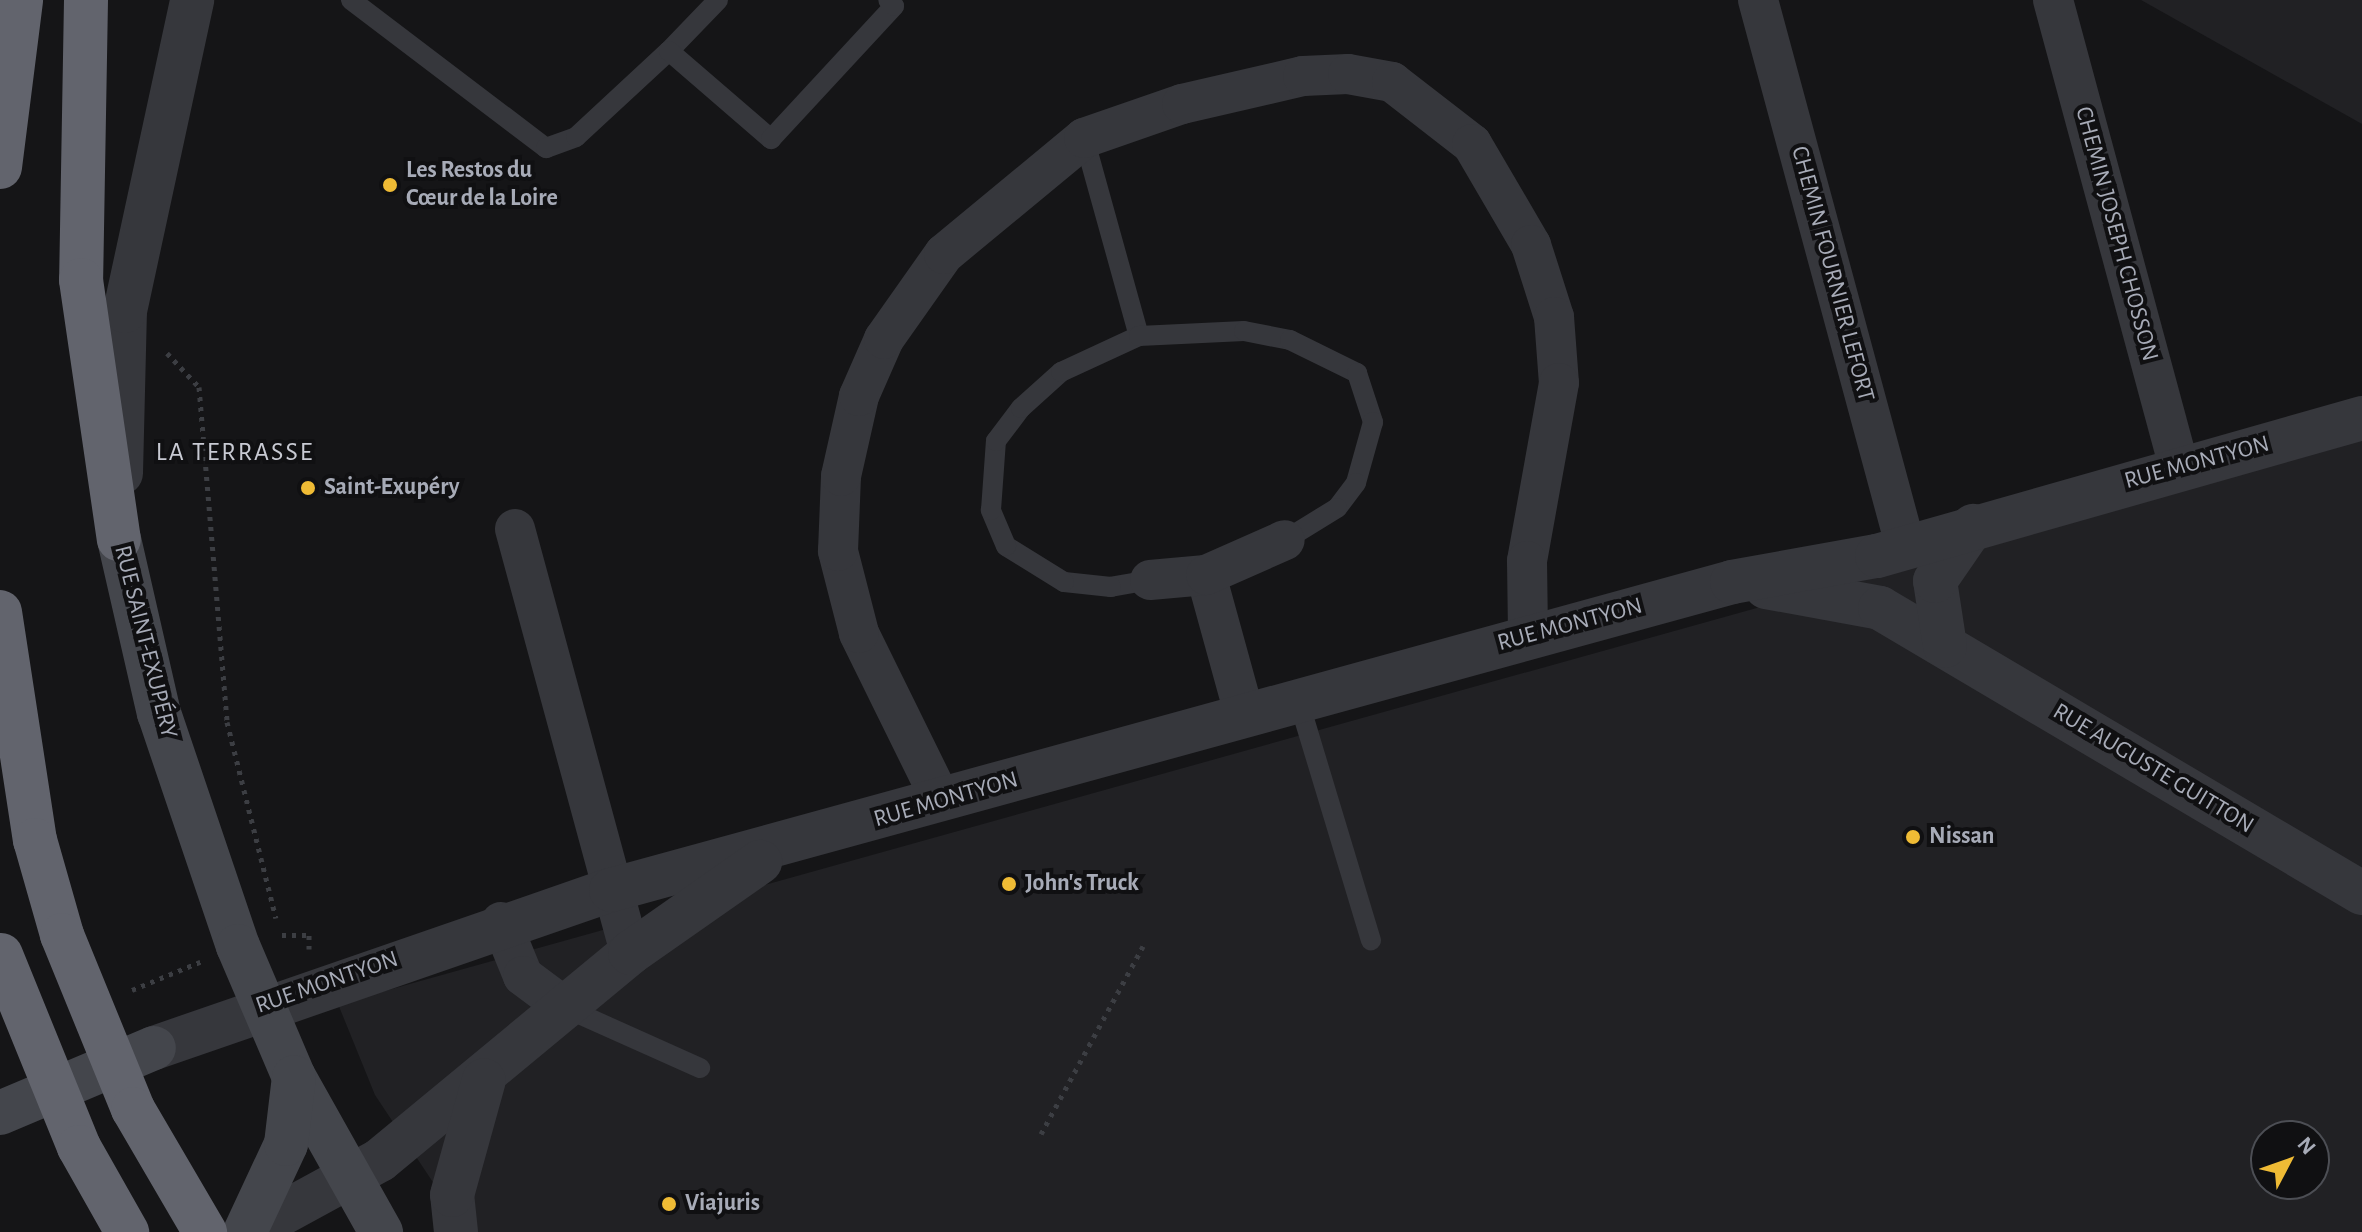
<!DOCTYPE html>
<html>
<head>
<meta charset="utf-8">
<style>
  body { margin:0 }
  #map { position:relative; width:2362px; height:1232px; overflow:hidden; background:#151517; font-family:"Alegreya Sans",sans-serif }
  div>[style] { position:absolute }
  .built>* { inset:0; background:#212124 }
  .path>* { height:5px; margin-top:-2.5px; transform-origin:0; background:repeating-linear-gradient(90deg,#3c3e43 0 4px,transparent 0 10px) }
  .service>* { height:20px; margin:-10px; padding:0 10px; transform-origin:10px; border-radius:10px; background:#36373c }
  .minor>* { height:40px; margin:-20px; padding:0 20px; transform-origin:20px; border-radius:20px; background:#36373c }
  .tertiary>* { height:44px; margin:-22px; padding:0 22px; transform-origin:22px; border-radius:22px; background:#36373c }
  .secondary>* { height:44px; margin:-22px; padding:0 22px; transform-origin:22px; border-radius:22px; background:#44464c }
  .motorway>* { height:44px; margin:-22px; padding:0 22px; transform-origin:22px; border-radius:22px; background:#62646d }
  .motorway-bridge>* { height:44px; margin:-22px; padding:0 22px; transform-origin:22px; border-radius:22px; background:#62646d }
  .dots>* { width:22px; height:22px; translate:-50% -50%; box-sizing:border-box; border:4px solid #101012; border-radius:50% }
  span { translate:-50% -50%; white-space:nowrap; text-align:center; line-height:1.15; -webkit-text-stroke:8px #101012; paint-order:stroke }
  .poi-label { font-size:24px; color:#a7abb7; font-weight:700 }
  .left { translate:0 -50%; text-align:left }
  .street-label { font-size:24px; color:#a7abb7 }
  .neighbourhood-label { font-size:26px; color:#c8cad3; letter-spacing:2px }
  .north { position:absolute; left:2250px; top:1120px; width:80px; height:80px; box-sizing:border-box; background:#101012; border:2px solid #4c4e54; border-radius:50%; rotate:49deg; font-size:22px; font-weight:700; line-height:32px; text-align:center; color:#a7abb7 }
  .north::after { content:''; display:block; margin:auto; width:28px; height:36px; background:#efbb35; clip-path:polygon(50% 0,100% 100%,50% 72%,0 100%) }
</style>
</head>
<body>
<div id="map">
  <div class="built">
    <div style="clip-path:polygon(2141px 0,2362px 0,2362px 124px)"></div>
    <div style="clip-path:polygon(evenodd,2362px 439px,2362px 1232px,466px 1232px,375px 1095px,338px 1004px,2362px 439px,2266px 1136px,2314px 1136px,2314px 1184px,2266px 1184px,2266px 1136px)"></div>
  </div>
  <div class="path">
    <div style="left:167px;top:353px;width:47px;rotate:46.7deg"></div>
    <div style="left:199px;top:387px;width:336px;rotate:85.2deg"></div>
    <div style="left:227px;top:722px;width:202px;rotate:76deg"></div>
    <div style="left:282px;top:935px;width:27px"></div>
    <div style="left:309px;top:935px;width:14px;rotate:90deg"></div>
    <div style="left:132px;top:990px;width:74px;rotate:-22.4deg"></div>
    <div style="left:1041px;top:1134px;width:214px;rotate:-61.5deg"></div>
  </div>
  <div class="service">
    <div style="left:351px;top:0;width:245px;rotate:37.2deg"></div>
    <div style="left:546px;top:148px;width:32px;rotate:-20deg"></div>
    <div style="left:576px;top:137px;width:127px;rotate:-42.8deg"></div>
    <div style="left:718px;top:0;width:71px;rotate:133.9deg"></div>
    <div style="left:669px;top:51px;width:135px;rotate:40.8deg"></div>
    <div style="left:771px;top:139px;width:181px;rotate:-47.2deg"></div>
    <div style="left:894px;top:6px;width:8px;rotate:-135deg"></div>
    <div style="left:1084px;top:138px;width:205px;rotate:74.5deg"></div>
    <div style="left:1150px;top:580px;width:40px;rotate:170deg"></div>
    <div style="left:1111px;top:587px;width:47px;rotate:-173.9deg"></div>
    <div style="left:1064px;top:582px;width:68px;rotate:-148.2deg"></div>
    <div style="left:1006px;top:546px;width:39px;rotate:-113deg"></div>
    <div style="left:991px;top:510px;width:69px;rotate:-85.9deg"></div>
    <div style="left:996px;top:441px;width:41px;rotate:-52.9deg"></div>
    <div style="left:1021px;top:408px;width:54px;rotate:-42deg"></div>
    <div style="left:1061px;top:372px;width:86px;rotate:-24.8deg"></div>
    <div style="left:1139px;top:336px;width:105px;rotate:-2.7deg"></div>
    <div style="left:1244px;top:331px;width:47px;rotate:11.1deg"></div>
    <div style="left:1290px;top:340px;width:75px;rotate:26.2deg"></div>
    <div style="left:1357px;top:373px;width:52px;rotate:71.9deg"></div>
    <div style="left:1373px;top:422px;width:63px;rotate:105.6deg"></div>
    <div style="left:1356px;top:483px;width:31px;rotate:127deg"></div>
    <div style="left:1337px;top:508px;width:61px;rotate:148.4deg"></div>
    <div style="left:1299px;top:702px;width:249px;rotate:73.2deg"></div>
    <div style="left:566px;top:1008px;width:147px;rotate:24.1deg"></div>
  </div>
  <div class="minor">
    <div style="left:1758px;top:0;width:568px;rotate:74.89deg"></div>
    <div style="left:2053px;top:0;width:484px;rotate:74.9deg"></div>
    <div style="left:515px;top:529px;width:439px;rotate:74.8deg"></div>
    <div style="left:1206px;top:575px;width:147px;rotate:74.6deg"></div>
    <div style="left:1150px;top:580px;width:56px;rotate:-5.1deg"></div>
    <div style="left:1206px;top:575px;width:86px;rotate:-23.9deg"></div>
    <div style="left:941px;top:800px;width:186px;rotate:-116.2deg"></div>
    <div style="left:859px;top:633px;width:85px;rotate:-104.4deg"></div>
    <div style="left:838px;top:551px;width:75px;rotate:-87.7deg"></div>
    <div style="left:841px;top:476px;width:82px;rotate:-77.3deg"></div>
    <div style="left:859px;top:396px;width:62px;rotate:-66.3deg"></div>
    <div style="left:884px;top:339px;width:104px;rotate:-54.8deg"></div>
    <div style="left:944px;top:254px;width:182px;rotate:-39.6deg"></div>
    <div style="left:1084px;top:138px;width:104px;rotate:-19.1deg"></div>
    <div style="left:1182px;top:104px;width:124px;rotate:-13deg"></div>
    <div style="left:1303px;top:76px;width:45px;rotate:-2.5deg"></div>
    <div style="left:1348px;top:74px;width:45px;rotate:10.3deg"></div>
    <div style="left:1392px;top:82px;width:101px;rotate:37.8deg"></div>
    <div style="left:1472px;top:144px;width:117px;rotate:59.7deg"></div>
    <div style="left:1531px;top:245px;width:76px;rotate:72.3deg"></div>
    <div style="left:1554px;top:317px;width:66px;rotate:85.7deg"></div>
    <div style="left:1559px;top:383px;width:181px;rotate:100.2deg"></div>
    <div style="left:1527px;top:561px;width:75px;rotate:89.2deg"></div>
    <div style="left:501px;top:922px;width:58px;rotate:67.8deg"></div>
    <div style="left:523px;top:976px;width:54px;rotate:36.7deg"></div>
  </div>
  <div class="tertiary">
    <div style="left:121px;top:473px;width:162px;rotate:-88.6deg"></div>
    <div style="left:125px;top:311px;width:318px;rotate:-77.8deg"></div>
    <div style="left:1766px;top:587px;width:116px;rotate:10.4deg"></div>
    <div style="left:1880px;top:608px;width:560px;rotate:30.6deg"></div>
    <div style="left:1945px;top:646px;width:66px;rotate:-98.7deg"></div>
    <div style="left:1935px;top:581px;width:67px;rotate:-55.4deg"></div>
    <div style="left:154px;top:1048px;width:484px;rotate:-19.1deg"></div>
    <div style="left:611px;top:890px;width:1163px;rotate:-15.36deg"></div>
    <div style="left:1732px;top:582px;width:147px;rotate:-10.2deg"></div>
    <div style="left:1877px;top:556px;width:504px;rotate:-15.88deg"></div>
    <div style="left:248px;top:1232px;width:150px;rotate:-28.6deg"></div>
    <div style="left:380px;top:1160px;width:325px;rotate:-39.6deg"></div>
    <div style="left:630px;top:953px;width:159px;rotate:-35deg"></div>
    <div style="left:456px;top:1232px;width:37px;rotate:-96deg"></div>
    <div style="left:452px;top:1195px;width:119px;rotate:-74.5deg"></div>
  </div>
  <div class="secondary">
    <div style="left:119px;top:539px;width:179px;rotate:77.1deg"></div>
    <div style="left:159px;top:713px;width:246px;rotate:71.3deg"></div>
    <div style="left:238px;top:946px;width:142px;rotate:66.9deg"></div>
    <div style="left:294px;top:1077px;width:178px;rotate:60.7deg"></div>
    <div style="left:0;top:1113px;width:167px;rotate:-22.9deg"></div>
    <div style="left:245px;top:1232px;width:97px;rotate:-65deg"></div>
    <div style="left:286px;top:1144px;width:67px;rotate:-83.2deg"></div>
  </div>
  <div class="motorway">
    <div style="left:86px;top:0;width:280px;rotate:91deg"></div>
    <div style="left:81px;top:280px;width:262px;rotate:81.7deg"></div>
    <div style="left:0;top:167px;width:168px;rotate:-82.8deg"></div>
    <div style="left:0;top:612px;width:231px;rotate:81.3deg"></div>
    <div style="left:35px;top:840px;width:99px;rotate:74.1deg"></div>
  </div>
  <div class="motorway-bridge">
    <div style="left:62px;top:935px;width:188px;rotate:67.8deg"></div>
    <div style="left:133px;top:1109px;width:143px;rotate:59.7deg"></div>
    <div style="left:1px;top:955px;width:207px;rotate:67.9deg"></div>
    <div style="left:79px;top:1147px;width:98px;rotate:60.5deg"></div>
  </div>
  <div class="dots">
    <div style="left:390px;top:185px;background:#efbb35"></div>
    <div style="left:308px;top:488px;background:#efbb35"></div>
    <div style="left:1913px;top:837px;background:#efbb35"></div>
    <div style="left:1009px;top:884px;background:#efbb35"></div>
    <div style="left:669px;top:1204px;background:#efbb35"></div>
  </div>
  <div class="poi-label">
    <span class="left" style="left:406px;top:185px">Les Restos du<br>Cœur de la Loire</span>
    <span class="left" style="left:324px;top:488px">Saint-Exupéry</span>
    <span class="left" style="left:1929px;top:837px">Nissan</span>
    <span class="left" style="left:1025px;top:884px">John's Truck</span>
    <span class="left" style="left:685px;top:1204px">Viajuris</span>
  </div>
  <div class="street-label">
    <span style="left:2116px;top:234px;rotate:75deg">CHEMIN JOSEPH CHOSSON</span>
    <span style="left:1832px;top:274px;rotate:75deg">CHEMIN FOURNIER LEFORT</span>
    <span style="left:2197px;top:463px;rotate:-15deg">RUE MONTYON</span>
    <span style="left:1570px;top:625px;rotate:-15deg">RUE MONTYON</span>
    <span style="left:145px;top:642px;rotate:76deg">RUE SAINT-EXUPÉRY</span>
    <span style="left:2153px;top:769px;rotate:31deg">RUE AUGUSTE GUITTON</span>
    <span style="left:946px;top:800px;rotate:-16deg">RUE MONTYON</span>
    <span style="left:327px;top:983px;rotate:-19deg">RUE MONTYON</span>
  </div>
  <div class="neighbourhood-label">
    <span style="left:235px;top:453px">LA TERRASSE</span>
  </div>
  <div class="north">N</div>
</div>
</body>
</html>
